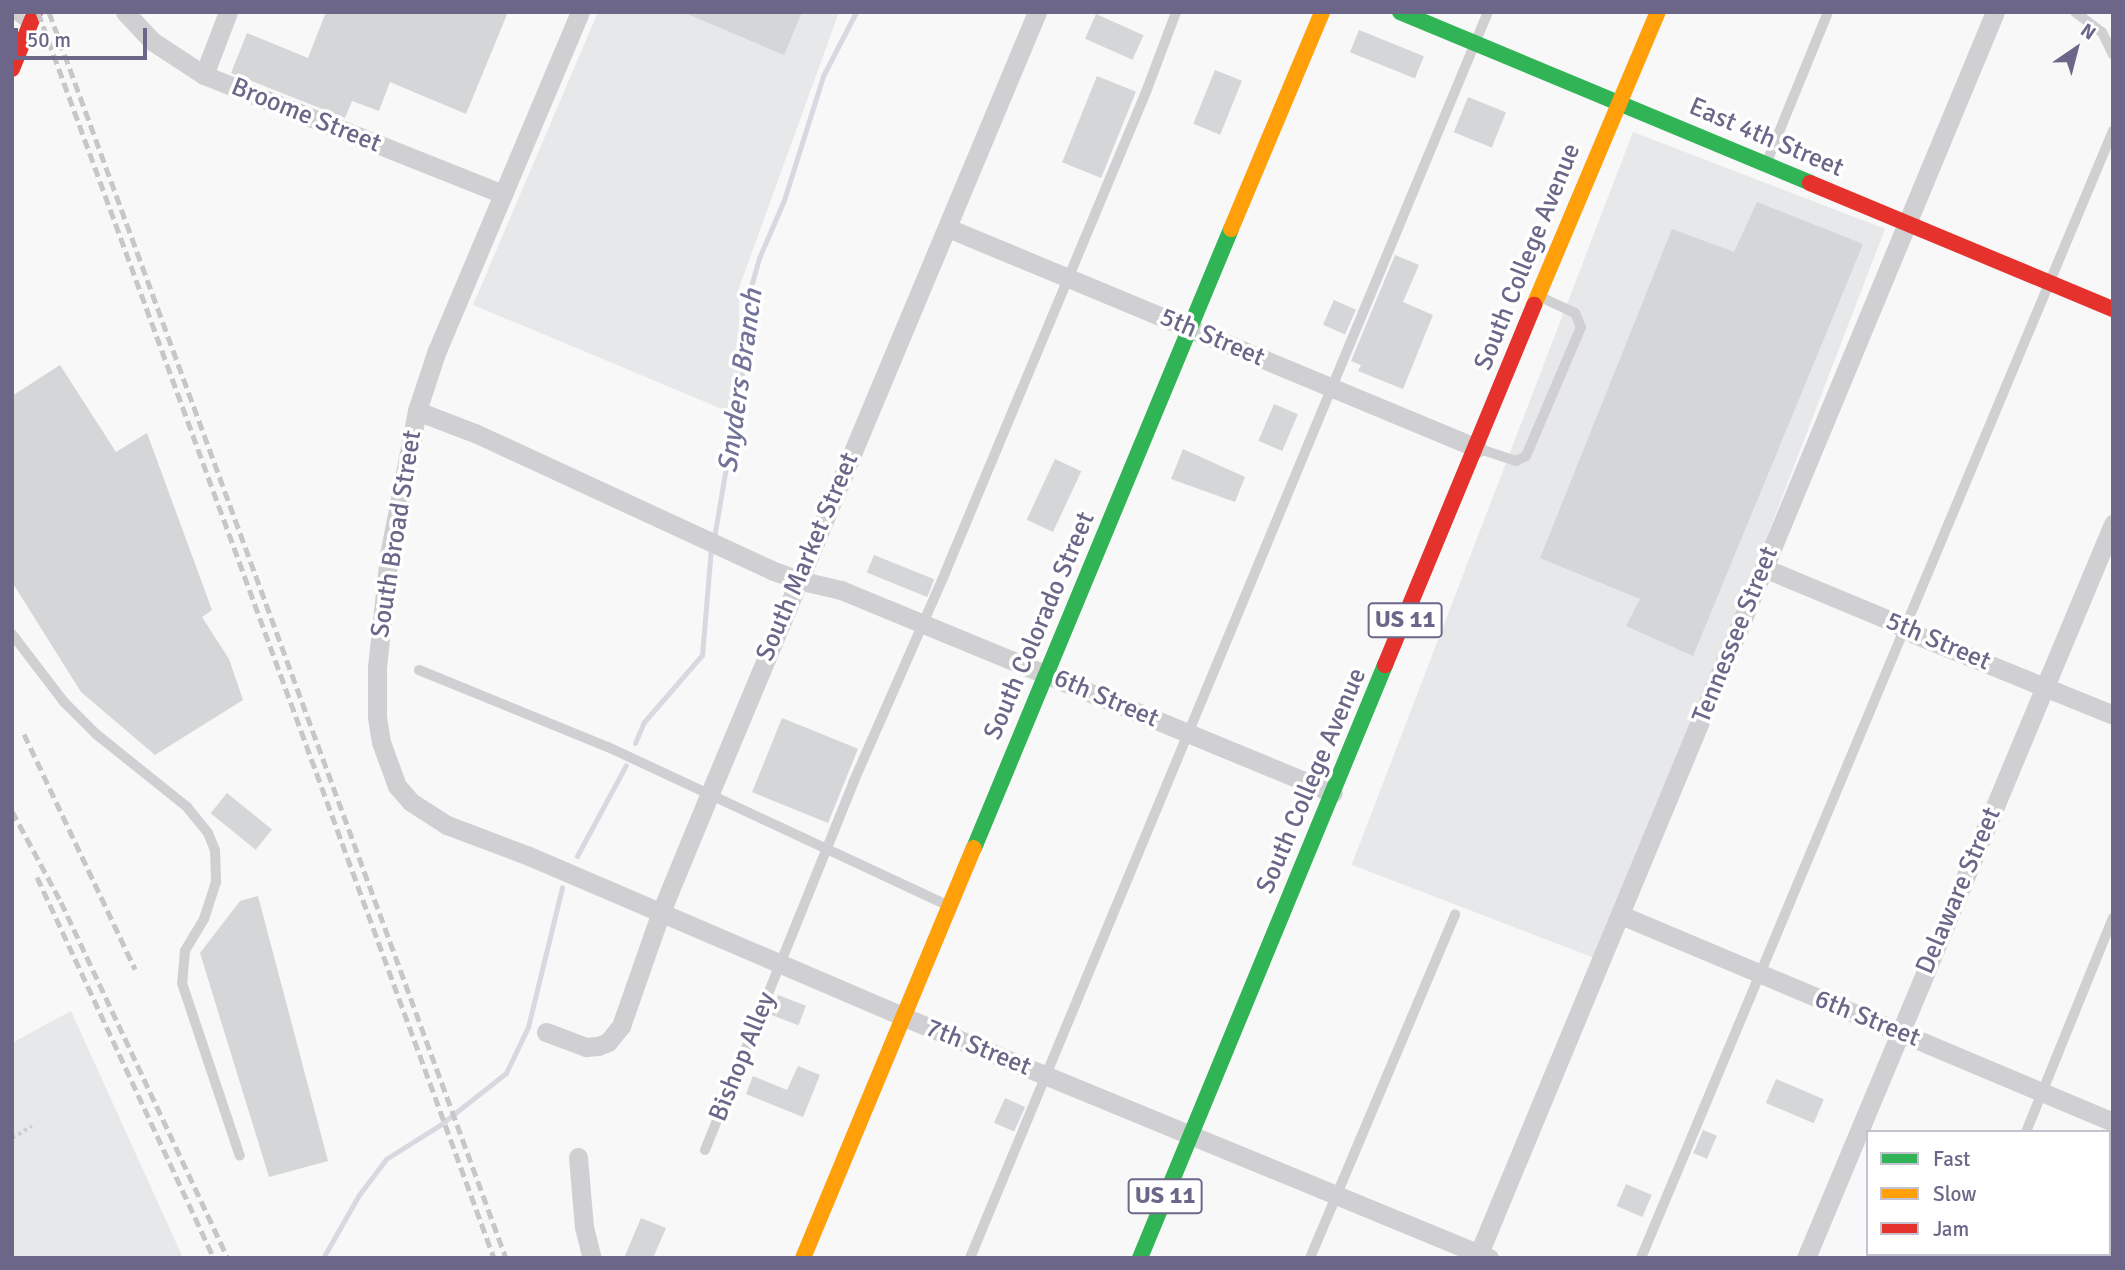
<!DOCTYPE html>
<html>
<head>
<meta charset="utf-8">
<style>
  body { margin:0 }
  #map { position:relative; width:2125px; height:1270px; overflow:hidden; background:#f7f8f7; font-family:Signika,sans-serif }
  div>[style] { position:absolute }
  .built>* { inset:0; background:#e7e8e9; transform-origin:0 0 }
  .stream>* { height:5px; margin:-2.5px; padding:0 2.5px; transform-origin:2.5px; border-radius:2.5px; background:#d8d8e0 }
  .building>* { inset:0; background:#d5d6d7; transform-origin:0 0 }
  .path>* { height:3.5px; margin-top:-1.75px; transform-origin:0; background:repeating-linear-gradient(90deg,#cccdce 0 3.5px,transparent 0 7px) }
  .lane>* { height:10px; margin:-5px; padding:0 5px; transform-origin:5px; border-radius:5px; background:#d0cfd2 }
  .street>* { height:19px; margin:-9.5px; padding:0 9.5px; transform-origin:9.5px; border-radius:9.5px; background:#d0cfd2 }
  .fast>* { height:16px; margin:-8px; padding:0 8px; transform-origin:8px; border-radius:8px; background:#30b455 }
  .slow>* { height:16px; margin:-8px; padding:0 8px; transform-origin:8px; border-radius:8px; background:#ff9f0a }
  .jam>* { height:16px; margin:-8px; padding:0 8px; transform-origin:8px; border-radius:8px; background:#e5322d }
  .rail>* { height:5px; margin-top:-2.5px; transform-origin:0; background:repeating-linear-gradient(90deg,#c7c7c8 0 10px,transparent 0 15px) }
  span { translate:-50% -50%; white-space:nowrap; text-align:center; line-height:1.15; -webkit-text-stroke:7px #fff; paint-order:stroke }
  .shield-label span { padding:2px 5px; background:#fff; border:2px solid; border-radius:5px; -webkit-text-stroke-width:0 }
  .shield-label { font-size:24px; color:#6c6788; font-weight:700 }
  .street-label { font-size:26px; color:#6c6788 }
  .water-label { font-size:28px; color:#727398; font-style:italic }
  .frame { position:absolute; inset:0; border:14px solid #6c6788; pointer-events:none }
  .legend { position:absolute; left:1866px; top:1130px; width:245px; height:126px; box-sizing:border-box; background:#fff; border:2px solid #c4c2cf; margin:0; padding:9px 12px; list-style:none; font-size:21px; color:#6c6788 }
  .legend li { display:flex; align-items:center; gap:14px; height:35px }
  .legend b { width:35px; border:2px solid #c4c2cf }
  .north { position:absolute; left:2041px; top:14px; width:70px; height:70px; -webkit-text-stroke:5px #fff; paint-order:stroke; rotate:35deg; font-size:19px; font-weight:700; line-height:28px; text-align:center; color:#6c6788 }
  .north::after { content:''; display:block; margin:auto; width:24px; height:32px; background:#6c6788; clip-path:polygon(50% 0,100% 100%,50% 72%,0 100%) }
  .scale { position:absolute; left:14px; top:28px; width:133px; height:32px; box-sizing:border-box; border:4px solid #6c6788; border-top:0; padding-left:9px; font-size:21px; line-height:24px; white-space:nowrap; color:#6c6788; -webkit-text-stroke:5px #fff; paint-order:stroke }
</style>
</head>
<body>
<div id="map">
  <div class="built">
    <div style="clip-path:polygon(598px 12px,839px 12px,739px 288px,739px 416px,473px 305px)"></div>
    <div style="left:1633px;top:132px;width:270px;height:785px;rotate:21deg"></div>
    <div style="clip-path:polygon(71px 1011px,183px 1258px,12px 1258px,12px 1043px)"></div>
  </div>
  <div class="stream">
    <div style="left:714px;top:538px;width:181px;rotate:-80.4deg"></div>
    <div style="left:744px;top:360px;width:56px;rotate:-88deg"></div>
    <div style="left:746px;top:304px;width:48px;rotate:-74.2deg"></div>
    <div style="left:759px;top:258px;width:63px;rotate:-66.7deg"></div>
    <div style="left:784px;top:200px;width:130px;rotate:-72.5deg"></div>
    <div style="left:823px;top:76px;width:72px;rotate:-62.7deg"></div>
    <div style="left:635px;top:743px;width:23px;rotate:-67deg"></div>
    <div style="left:644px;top:722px;width:89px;rotate:-49.1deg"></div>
    <div style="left:702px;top:655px;width:107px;rotate:-85.2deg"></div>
    <div style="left:577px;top:856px;width:103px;rotate:-61.7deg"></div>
    <div style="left:323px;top:1258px;width:73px;rotate:-60.3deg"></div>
    <div style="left:359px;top:1195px;width:45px;rotate:-53.1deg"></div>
    <div style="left:386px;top:1159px;width:64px;rotate:-32.2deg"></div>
    <div style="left:440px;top:1125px;width:84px;rotate:-38.2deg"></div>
    <div style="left:506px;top:1073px;width:51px;rotate:-64.4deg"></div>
    <div style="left:528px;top:1027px;width:144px;rotate:-76.3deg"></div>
  </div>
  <div class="building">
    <div style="clip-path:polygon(326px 12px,508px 12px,466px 114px,390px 82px,379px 111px,352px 101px,345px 118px,231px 73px,247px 33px,308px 58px)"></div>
    <div style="clip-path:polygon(683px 12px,802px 12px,784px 55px)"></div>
    <div style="left:1096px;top:14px;width:52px;height:27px;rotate:24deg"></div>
    <div style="left:1359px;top:30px;width:70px;height:24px;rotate:22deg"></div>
    <div style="left:1215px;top:70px;width:29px;height:58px;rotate:22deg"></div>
    <div style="left:1097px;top:76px;width:42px;height:93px;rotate:22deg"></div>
    <div style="left:1468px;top:97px;width:41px;height:38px;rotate:22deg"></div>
    <div style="clip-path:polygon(1757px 202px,1863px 244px,1693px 656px,1626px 626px,1640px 599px,1540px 558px,1672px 229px,1734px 252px)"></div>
    <div style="clip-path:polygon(1395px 255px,1419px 265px,1403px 302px,1433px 315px,1403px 389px,1358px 371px,1361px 365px,1351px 361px)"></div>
    <div style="left:1334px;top:300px;width:24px;height:27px;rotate:24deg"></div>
    <div style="clip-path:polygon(60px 365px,116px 452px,147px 433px,212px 610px,202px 617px,229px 659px,243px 700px,155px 755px,81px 692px,12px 582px,12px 396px)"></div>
    <div style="left:1274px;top:404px;width:26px;height:40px;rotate:23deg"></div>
    <div style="clip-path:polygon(1183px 449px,1245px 477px,1235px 502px,1171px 479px)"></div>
    <div style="left:1055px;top:459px;width:29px;height:67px;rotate:25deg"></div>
    <div style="left:874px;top:555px;width:65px;height:19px;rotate:22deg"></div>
    <div style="left:782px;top:718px;width:82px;height:80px;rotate:22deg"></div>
    <div style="left:227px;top:793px;width:58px;height:26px;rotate:39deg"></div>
    <div style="clip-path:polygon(258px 896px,328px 1161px,269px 1177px,200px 953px,240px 901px)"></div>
    <div style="left:778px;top:995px;width:30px;height:21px;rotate:21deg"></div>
    <div style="clip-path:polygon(798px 1066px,820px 1075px,803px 1117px,746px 1094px,753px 1076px,787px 1090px)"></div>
    <div style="left:1776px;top:1079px;width:52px;height:26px;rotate:23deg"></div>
    <div style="left:1005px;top:1098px;width:22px;height:27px;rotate:24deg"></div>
    <div style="left:1703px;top:1130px;width:15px;height:25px;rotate:23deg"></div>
    <div style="left:1626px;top:1184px;width:28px;height:24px;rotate:23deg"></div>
    <div style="clip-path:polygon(641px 1218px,666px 1228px,653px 1258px,624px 1258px)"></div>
  </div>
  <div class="path">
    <div style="left:12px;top:1138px;width:23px;rotate:-31deg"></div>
  </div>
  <div class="lane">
    <div style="left:12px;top:12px;width:21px;rotate:37deg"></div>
    <div style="left:2075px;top:12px;width:34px;rotate:37deg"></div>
    <div style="left:2102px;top:32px;width:25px;rotate:64deg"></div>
    <div style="left:1766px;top:164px;width:164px;rotate:-67.8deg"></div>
    <div style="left:1477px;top:448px;width:41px;rotate:18.4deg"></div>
    <div style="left:1516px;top:461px;width:11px;rotate:-27deg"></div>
    <div style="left:1526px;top:456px;width:140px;rotate:-66.9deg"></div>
    <div style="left:1581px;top:327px;width:15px;rotate:-113deg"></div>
    <div style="left:1575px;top:313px;width:38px;rotate:-155deg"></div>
    <div style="left:12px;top:634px;width:86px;rotate:52.6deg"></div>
    <div style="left:64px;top:702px;width:45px;rotate:45deg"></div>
    <div style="left:96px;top:734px;width:117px;rotate:38.7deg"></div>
    <div style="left:187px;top:807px;width:33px;rotate:51deg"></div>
    <div style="left:208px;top:833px;width:18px;rotate:68deg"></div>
    <div style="left:215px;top:850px;width:32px;rotate:88deg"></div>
    <div style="left:216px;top:882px;width:39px;rotate:108deg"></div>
    <div style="left:204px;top:919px;width:37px;rotate:121deg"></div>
    <div style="left:185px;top:951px;width:32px;rotate:95deg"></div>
    <div style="left:182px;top:983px;width:182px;rotate:71.5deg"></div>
    <div style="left:419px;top:670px;width:204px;rotate:22.2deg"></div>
    <div style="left:608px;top:747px;width:376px;rotate:25deg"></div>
    <div style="left:2026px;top:1132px;width:231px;rotate:-67.9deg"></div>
    <div style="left:705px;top:1150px;width:396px;rotate:-68deg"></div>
    <div style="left:853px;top:783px;width:229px;rotate:-66.3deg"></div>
    <div style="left:945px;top:573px;width:521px;rotate:-67.32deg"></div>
    <div style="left:1146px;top:92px;width:85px;rotate:-69.4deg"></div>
    <div style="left:970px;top:1258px;width:1349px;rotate:-67.43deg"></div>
    <div style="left:1310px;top:1258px;width:373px;rotate:-67.1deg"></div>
    <div style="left:1641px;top:1258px;width:1222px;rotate:-67.28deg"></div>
    <div style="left:1971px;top:1258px;width:4px;rotate:-63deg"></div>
  </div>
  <div class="street">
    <div style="left:125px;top:12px;width:40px;rotate:47deg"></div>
    <div style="left:152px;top:41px;width:62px;rotate:33.2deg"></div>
    <div style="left:204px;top:75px;width:322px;rotate:21.7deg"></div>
    <div style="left:580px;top:12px;width:367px;rotate:112.9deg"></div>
    <div style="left:437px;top:350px;width:64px;rotate:108.2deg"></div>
    <div style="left:417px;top:411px;width:147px;rotate:101deg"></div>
    <div style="left:389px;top:555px;width:113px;rotate:96.1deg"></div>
    <div style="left:377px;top:667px;width:50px;rotate:90deg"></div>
    <div style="left:377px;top:717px;width:25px;rotate:81deg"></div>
    <div style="left:381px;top:742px;width:47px;rotate:70deg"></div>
    <div style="left:397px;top:786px;width:21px;rotate:49deg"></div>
    <div style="left:411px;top:802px;width:43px;rotate:32.6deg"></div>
    <div style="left:447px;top:825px;width:88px;rotate:20.7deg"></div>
    <div style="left:529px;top:856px;width:408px;rotate:23.2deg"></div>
    <div style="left:904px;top:1017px;width:633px;rotate:22.39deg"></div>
    <div style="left:204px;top:75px;width:67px;rotate:-69.1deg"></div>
    <div style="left:948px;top:228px;width:573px;rotate:22.58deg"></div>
    <div style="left:417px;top:411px;width:62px;rotate:20.8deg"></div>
    <div style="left:475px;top:433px;width:326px;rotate:24.8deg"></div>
    <div style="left:771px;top:570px;width:29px;rotate:20deg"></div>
    <div style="left:798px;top:580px;width:44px;rotate:13.1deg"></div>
    <div style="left:841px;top:590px;width:532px;rotate:22.42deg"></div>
    <div style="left:1764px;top:568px;width:135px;rotate:22.6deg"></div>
    <div style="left:1889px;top:620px;width:29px;rotate:29deg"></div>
    <div style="left:1914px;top:634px;width:215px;rotate:22.1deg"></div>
    <div style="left:1621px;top:915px;width:534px;rotate:22.82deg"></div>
    <div style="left:546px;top:1032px;width:43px;rotate:20.6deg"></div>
    <div style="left:586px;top:1047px;width:12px;rotate:-5deg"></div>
    <div style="left:598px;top:1046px;width:11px;rotate:-22deg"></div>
    <div style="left:608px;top:1042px;width:21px;rotate:-51deg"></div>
    <div style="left:621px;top:1026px;width:121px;rotate:-70.7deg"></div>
    <div style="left:661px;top:912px;width:129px;rotate:-67.6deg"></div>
    <div style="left:710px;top:793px;width:847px;rotate:-67.28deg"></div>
    <div style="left:578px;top:1157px;width:70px;rotate:85.1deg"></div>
    <div style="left:584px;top:1227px;width:32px;rotate:76deg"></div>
    <div style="left:1477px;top:1258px;width:1349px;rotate:-67.43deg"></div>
    <div style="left:1806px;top:1258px;width:796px;rotate:-67.3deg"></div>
  </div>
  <div class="fast">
    <div style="left:1400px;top:12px;width:444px;rotate:22.6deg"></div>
    <div style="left:974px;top:848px;width:670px;rotate:-67.45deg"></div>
    <div style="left:1140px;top:1258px;width:642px;rotate:-67.55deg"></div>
  </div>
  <div class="slow">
    <div style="left:1231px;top:229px;width:235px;rotate:-67.2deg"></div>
    <div style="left:1534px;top:305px;width:318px;rotate:-67.1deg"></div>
    <div style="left:803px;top:1258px;width:444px;rotate:-67.4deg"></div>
  </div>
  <div class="jam">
    <div style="left:12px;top:69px;width:61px;rotate:-68deg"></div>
    <div style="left:1810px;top:183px;width:328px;rotate:22.6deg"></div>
    <div style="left:1385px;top:665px;width:390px;rotate:-67.5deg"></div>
  </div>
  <div class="rail">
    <div style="left:38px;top:12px;width:1327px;rotate:69.9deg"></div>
    <div style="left:49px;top:12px;width:1327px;rotate:69.86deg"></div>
    <div style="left:24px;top:734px;width:260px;rotate:64.7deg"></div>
    <div style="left:12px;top:811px;width:103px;rotate:61.7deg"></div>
    <div style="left:61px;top:902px;width:393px;rotate:64.9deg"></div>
    <div style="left:37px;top:877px;width:420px;rotate:65.1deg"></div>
  </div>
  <div class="shield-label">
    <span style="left:1405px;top:620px">US 11</span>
    <span style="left:1165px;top:1196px">US 11</span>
  </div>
  <div class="street-label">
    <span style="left:306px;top:116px;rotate:22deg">Broome Street</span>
    <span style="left:1766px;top:138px;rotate:23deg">East 4th Street</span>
    <span style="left:1528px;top:257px;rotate:-68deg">South College Avenue</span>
    <span style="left:1212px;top:338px;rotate:23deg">5th Street</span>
    <span style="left:397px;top:534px;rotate:-81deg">South Broad Street</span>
    <span style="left:808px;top:557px;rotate:-67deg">South Market Street</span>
    <span style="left:1040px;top:626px;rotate:-67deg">South Colorado Street</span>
    <span style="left:1736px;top:635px;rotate:-68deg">Tennessee Street</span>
    <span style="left:1938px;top:642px;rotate:23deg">5th Street</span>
    <span style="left:1106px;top:699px;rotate:23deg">6th Street</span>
    <span style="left:1312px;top:781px;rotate:-67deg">South College Avenue</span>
    <span style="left:1959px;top:891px;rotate:-67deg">Delaware Street</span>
    <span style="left:1867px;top:1019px;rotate:22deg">6th Street</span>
    <span style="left:978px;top:1048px;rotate:22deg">7th Street</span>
    <span style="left:743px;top:1057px;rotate:-68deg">Bishop Alley</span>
  </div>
  <div class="water-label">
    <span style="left:740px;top:381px;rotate:-82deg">Snyders Branch</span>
  </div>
  <div class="frame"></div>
  <ul class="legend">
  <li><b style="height:9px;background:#30b455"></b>Fast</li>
  <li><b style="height:9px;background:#ff9f0a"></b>Slow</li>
  <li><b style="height:9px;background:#e5322d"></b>Jam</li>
  </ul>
  <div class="north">N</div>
  <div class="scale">50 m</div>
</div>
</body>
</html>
